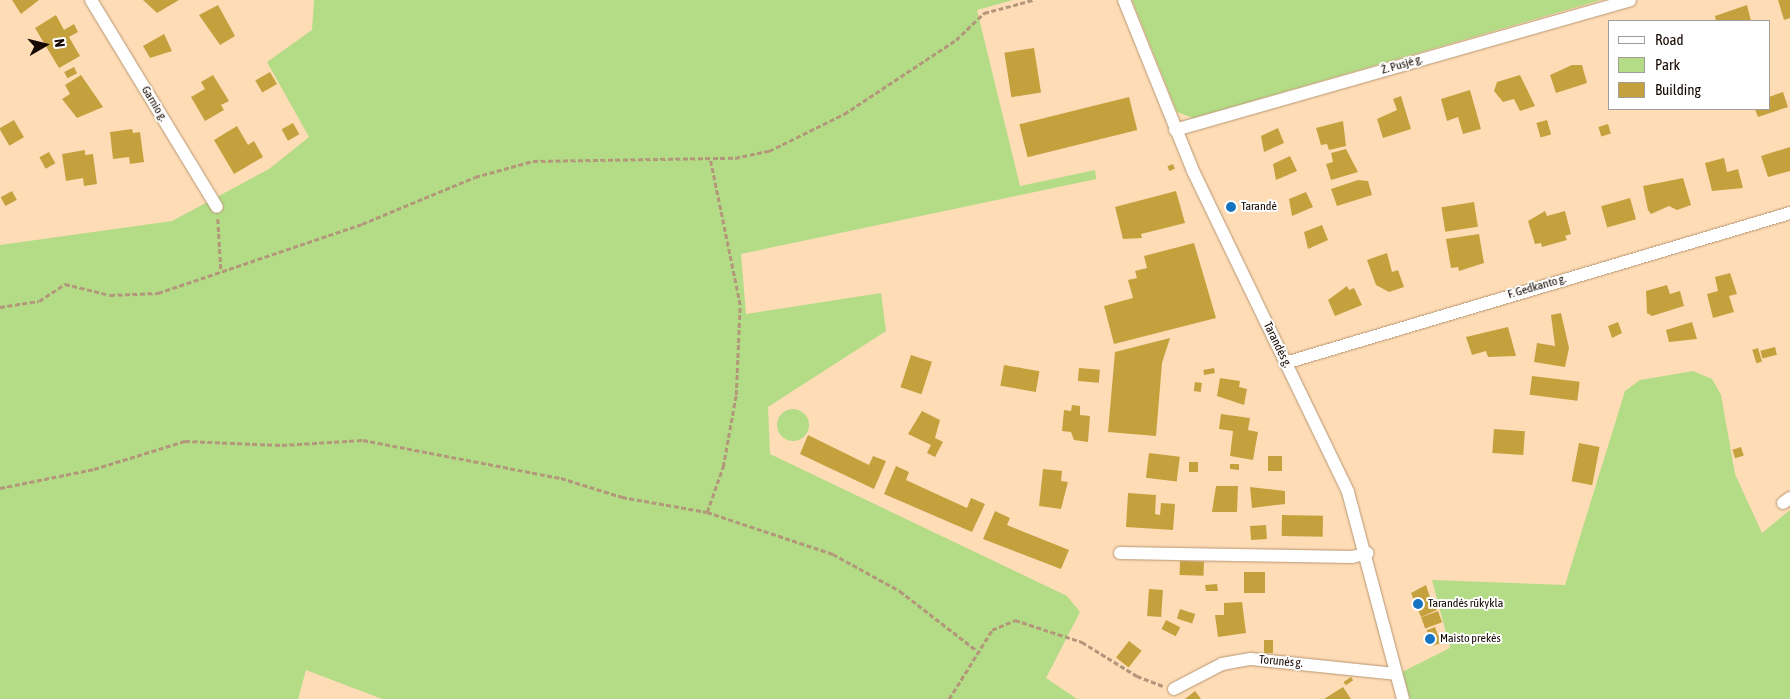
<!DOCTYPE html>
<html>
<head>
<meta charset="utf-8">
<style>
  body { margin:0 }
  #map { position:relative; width:1790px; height:699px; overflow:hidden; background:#fedcb6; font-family:"Asap Condensed",sans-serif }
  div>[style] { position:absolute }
  .green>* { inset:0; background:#b4dc87 }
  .round { border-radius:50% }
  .building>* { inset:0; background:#c5a13e; transform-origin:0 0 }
  .path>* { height:2.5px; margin-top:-1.25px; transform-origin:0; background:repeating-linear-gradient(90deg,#b2977b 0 5px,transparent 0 7.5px) }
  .roads { filter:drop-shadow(0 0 1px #b79672) drop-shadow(0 0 1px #b79672) }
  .minor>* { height:12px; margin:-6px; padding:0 6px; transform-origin:6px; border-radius:6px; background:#fff }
  .dots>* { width:14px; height:14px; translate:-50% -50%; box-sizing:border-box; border:2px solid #fff; border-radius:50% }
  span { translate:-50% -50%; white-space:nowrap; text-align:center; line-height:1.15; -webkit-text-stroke:4px #fff; paint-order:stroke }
  .street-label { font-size:12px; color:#140800 }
  .poi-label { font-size:12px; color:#140800 }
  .left { translate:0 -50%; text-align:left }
  .legend { position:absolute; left:1608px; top:20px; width:162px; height:90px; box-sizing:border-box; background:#fff; border:1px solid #a19c99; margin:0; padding:6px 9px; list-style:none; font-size:15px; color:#140800 }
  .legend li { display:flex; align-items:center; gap:10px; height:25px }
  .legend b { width:25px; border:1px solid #a19c99 }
  .north { position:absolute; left:20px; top:20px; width:50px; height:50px; -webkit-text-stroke:4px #fff; paint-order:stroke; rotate:82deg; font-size:14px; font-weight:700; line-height:20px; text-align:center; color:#140800 }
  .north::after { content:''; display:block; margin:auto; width:18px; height:22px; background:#140800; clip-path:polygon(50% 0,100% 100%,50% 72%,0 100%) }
</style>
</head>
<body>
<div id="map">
  <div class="green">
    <div style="clip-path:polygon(314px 0,1013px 0,977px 10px,1020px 186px,1095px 170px,1096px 179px,741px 254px,746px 314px,881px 293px,886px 331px,768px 407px,770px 454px,1067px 596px,1080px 612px,1046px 678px,1077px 699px,382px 699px,306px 670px,298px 699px,0 699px,0 245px,172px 221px,269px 169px,309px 137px,267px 62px,312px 30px)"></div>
    <div style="clip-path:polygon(1132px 0,1601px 0,1193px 118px,1177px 112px)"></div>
    <div style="clip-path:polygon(1693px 371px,1712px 379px,1721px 395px,1735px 474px,1762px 533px,1790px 510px,1790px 699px,1410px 699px,1402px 672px,1450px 648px,1432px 580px,1565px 585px,1625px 391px,1640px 380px)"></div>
    <div class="round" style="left:777px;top:409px;width:32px;height:32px"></div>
  </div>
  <div class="building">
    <div style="clip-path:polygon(12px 0,39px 0,21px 14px)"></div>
    <div style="clip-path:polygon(143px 0,179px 0,157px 13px)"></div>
    <div style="clip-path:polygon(1778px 0,1790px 0,1790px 18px,1784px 20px)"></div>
    <div style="clip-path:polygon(218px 5px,235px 36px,220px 45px,199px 15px)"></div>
    <div style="clip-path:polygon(1747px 5px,1751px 21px,1716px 21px,1715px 16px)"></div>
    <div style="clip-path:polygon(56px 15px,64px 30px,74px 24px,78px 32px,69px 37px,80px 56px,59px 68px,35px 28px)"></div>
    <div style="clip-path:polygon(164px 34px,172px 51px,150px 58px,143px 46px)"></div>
    <div style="left:1034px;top:48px;width:45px;height:30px;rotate:81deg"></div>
    <div style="clip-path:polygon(1572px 65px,1582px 65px,1587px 83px,1556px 93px,1550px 75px)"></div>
    <div style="left:74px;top:67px;width:7px;height:11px;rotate:63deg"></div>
    <div style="left:270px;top:72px;width:14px;height:17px;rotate:60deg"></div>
    <div style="clip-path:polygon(81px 75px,103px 107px,77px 118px,62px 99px,70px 94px,65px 85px)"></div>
    <div style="clip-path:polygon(213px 75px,229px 101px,221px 105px,224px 110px,205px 121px,191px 97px,205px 89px,201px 82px)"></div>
    <div style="clip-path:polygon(1520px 75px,1535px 106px,1520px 111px,1514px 99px,1503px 102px,1494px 91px,1497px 82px)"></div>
    <div style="clip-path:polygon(1470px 90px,1481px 129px,1463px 134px,1458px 117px,1447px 121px,1441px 99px)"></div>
    <div style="clip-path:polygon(1783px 92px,1788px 107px,1758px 117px,1755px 109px,1769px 109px,1769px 97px)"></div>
    <div style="clip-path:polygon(1401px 96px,1411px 129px,1383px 138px,1377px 119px,1397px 110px,1393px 99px)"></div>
    <div style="left:1129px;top:97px;width:34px;height:113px;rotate:76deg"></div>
    <div style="left:14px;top:120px;width:20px;height:17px;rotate:60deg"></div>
    <div style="left:1547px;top:120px;width:15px;height:11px;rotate:74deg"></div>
    <div style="clip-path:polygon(1343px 121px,1346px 146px,1329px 150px,1327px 144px,1321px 145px,1316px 128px)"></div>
    <div style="left:293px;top:123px;width:13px;height:13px;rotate:61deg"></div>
    <div style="left:1608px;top:124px;width:10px;height:10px;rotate:73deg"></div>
    <div style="clip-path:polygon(237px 126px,248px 145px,254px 141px,263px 157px,234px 174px,214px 140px)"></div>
    <div style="clip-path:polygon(1278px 128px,1284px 143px,1264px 152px,1261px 136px)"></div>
    <div style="clip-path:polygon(132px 129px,133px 133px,140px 132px,144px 162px,130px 164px,129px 157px,113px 159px,110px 132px)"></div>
    <div style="clip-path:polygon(1790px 147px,1790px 171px,1768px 177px,1761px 156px)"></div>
    <div style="clip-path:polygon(1346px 149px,1358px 172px,1331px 180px,1326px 164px,1333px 162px,1331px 153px)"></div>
    <div style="clip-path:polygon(85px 150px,85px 155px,93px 154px,97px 184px,84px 186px,83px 178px,66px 181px,62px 154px)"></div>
    <div style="left:49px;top:152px;width:13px;height:11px;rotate:61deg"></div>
    <div style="clip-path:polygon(1290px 156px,1297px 171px,1276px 180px,1273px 164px)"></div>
    <div style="clip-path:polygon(1724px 158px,1727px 172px,1738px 169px,1743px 188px,1712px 191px,1705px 163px)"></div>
    <div style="left:1173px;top:164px;width:5px;height:6px;rotate:68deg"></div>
    <div style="clip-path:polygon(1683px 178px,1691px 205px,1677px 210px,1669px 206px,1651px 214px,1648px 210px,1643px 186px)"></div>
    <div style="clip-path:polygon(1358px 180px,1368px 181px,1372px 195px,1337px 206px,1331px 189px)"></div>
    <div style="left:12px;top:191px;width:10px;height:13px;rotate:61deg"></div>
    <div style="clip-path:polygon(1176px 191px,1185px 223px,1141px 234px,1142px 238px,1123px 239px,1115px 207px)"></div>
    <div style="clip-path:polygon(1306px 192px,1313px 207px,1292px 216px,1289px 199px)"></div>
    <div style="left:1630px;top:198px;width:22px;height:30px;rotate:74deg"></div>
    <div style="left:1474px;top:202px;width:25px;height:33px;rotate:81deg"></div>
    <div style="clip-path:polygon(1545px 211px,1547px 216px,1565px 211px,1571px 234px,1565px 236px,1567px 240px,1542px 247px,1541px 243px,1535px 244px,1528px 221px)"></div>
    <div style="clip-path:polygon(1322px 225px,1328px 240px,1308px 249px,1304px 232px)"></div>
    <div style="clip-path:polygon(1479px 234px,1484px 263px,1459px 271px,1458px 267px,1451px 268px,1446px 239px)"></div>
    <div style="clip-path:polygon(1194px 243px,1216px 318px,1114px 344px,1104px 306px,1133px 298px,1128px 280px,1137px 278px,1135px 271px,1147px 268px,1144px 256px)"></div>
    <div style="clip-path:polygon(1387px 253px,1392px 272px,1398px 270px,1404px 287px,1389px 292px,1376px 285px,1367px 260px)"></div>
    <div style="clip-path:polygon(1730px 273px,1737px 294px,1729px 296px,1734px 312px,1713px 318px,1707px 294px,1718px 291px,1715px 277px)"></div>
    <div style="clip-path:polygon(1667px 285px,1670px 294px,1680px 291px,1684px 306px,1652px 316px,1647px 313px,1646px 291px)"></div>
    <div style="clip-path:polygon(1347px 286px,1349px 290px,1354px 288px,1362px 305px,1335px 316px,1328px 300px)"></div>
    <div style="clip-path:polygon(1561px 313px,1569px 348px,1565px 367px,1534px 362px,1537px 343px,1555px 346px,1551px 315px)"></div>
    <div style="clip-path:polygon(1618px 322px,1622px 333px,1612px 338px,1608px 326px)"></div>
    <div style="clip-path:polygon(1692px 322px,1697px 339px,1669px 342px,1666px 330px)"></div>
    <div style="clip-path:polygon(1508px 327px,1516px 356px,1488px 357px,1486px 351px,1472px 355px,1466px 337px)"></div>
    <div style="clip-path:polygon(1170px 338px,1162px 363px,1156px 436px,1108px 432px,1115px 352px)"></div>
    <div style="left:1775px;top:347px;width:8px;height:15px;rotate:76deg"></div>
    <div style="left:1758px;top:348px;width:14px;height:6px;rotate:73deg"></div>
    <div style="left:911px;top:355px;width:22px;height:34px;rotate:18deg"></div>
    <div style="left:1004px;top:365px;width:36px;height:21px;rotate:10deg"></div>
    <div style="left:1079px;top:368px;width:21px;height:13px;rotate:5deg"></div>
    <div style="left:1214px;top:368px;width:5px;height:11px;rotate:79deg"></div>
    <div style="left:1532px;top:376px;width:48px;height:19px;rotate:7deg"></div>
    <div style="clip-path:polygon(1220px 378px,1240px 381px,1239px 387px,1247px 389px,1244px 405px,1217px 396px)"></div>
    <div style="left:1195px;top:382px;width:7px;height:9px;rotate:8deg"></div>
    <div style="clip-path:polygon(1072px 405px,1080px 406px,1080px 415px,1090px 416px,1088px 442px,1074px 440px,1071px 432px,1062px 431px,1064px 410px,1071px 411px)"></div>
    <div style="clip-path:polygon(922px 411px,940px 420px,935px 438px,943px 442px,935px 457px,927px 453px,931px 445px,908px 434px)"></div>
    <div style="clip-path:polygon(1221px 414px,1250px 418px,1248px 430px,1258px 432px,1253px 460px,1230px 456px,1233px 431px,1219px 429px)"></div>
    <div style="left:1494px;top:429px;width:31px;height:24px;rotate:4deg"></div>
    <div style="clip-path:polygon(808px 435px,869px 465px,873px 456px,886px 461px,874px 489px,800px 454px)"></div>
    <div style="left:1579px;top:443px;width:21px;height:39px;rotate:11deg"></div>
    <div style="left:1741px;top:447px;width:9px;height:9px;rotate:72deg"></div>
    <div style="left:1149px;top:453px;width:31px;height:25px;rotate:7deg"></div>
    <div style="left:1268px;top:456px;width:14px;height:15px"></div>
    <div style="left:1189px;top:462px;width:9px;height:10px"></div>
    <div style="clip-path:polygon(1230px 464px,1239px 464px,1239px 470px,1230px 469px)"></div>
    <div style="clip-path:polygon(896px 466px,909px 472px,906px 480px,967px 508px,971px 498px,985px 504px,972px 532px,884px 494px)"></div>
    <div style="clip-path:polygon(1043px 469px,1062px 471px,1061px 481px,1068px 482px,1061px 509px,1039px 506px)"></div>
    <div style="clip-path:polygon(1216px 486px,1238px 486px,1237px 512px,1212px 512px)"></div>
    <div style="clip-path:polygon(1250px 487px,1285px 491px,1285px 504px,1252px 508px)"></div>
    <div style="clip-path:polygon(1128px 493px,1156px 495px,1155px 514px,1160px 515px,1161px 503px,1175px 504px,1173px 530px,1126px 527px)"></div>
    <div style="clip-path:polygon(995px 511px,1010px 518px,1007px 525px,1069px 550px,1061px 569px,983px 539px)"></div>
    <div style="left:1282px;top:515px;width:41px;height:21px;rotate:1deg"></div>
    <div style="left:1266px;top:525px;width:14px;height:16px;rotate:86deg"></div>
    <div style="left:1180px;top:561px;width:24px;height:14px;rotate:2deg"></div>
    <div style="left:1244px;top:572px;width:21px;height:21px"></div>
    <div style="clip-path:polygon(1217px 584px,1218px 591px,1206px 591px,1205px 585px)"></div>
    <div style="clip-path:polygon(1426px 585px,1430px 597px,1427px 601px,1432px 599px,1437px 610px,1421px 617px,1411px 593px)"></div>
    <div style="left:1149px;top:589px;width:14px;height:27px;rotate:4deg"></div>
    <div style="clip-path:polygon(1242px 602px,1246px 633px,1218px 637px,1215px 615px,1224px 615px,1224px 603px)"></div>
    <div style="left:1180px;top:609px;width:16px;height:10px;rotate:18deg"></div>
    <div style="left:1438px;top:611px;width:12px;height:18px;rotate:70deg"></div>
    <div style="left:1166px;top:620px;width:16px;height:10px;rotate:27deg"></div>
    <div style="left:1435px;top:627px;width:17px;height:9px;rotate:69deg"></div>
    <div style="left:1264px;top:640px;width:9px;height:13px"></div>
    <div style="left:1129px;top:641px;width:16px;height:21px;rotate:38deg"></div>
    <div style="left:1351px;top:677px;width:4px;height:9px;rotate:56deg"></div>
    <div style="clip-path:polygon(1343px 687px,1351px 699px,1324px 699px)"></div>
    <div style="clip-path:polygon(1195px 691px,1201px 699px,1185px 699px)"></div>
  </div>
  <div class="path">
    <div style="left:218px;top:219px;width:51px;rotate:86.6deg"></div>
    <div style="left:0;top:307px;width:39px;rotate:-9deg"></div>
    <div style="left:39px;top:301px;width:31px;rotate:-33deg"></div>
    <div style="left:65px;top:284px;width:46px;rotate:13.7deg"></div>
    <div style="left:110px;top:295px;width:48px;rotate:-2.4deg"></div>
    <div style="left:158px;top:293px;width:215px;rotate:-18.7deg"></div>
    <div style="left:362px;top:224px;width:122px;rotate:-22.6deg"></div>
    <div style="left:475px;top:177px;width:60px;rotate:-15.4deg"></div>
    <div style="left:533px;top:161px;width:202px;rotate:-0.9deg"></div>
    <div style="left:735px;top:158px;width:35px;rotate:-12deg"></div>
    <div style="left:769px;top:151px;width:84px;rotate:-26.3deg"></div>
    <div style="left:844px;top:114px;width:134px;rotate:-33.5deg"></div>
    <div style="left:956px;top:40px;width:39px;rotate:-44deg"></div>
    <div style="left:984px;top:13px;width:51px;rotate:-14.9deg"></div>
    <div style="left:0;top:488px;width:96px;rotate:-11.4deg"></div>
    <div style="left:94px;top:469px;width:95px;rotate:-17.1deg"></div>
    <div style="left:185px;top:441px;width:97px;rotate:2.4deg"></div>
    <div style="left:282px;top:445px;width:81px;rotate:-3.5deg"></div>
    <div style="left:363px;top:440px;width:202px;rotate:10.9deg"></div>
    <div style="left:561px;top:478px;width:64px;rotate:17.3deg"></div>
    <div style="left:622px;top:497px;width:86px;rotate:10deg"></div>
    <div style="left:707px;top:512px;width:133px;rotate:18.4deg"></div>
    <div style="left:833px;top:554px;width:77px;rotate:28.9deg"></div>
    <div style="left:900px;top:591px;width:96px;rotate:37.8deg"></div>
    <div style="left:707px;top:512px;width:48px;rotate:-70.4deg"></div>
    <div style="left:723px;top:467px;width:73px;rotate:-79.8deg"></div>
    <div style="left:736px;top:395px;width:90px;rotate:-87.5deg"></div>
    <div style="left:740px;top:305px;width:149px;rotate:-101.6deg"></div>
    <div style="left:949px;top:699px;width:81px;rotate:-58.1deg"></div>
    <div style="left:992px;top:630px;width:25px;rotate:-23deg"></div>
    <div style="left:1015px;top:620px;width:71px;rotate:18.2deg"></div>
    <div style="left:1082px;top:642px;width:65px;rotate:31.7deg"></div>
    <div style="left:1137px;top:676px;width:28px;rotate:21deg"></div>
  </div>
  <div class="roads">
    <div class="minor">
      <div style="left:91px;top:0;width:242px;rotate:58.7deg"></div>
      <div style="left:1124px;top:0;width:184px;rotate:68deg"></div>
      <div style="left:1193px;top:171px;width:356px;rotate:64.2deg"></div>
      <div style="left:1348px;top:492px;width:214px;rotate:75.1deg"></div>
      <div style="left:1175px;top:130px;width:473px;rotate:-15.9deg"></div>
      <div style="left:1285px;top:363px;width:527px;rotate:-16.54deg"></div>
      <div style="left:1783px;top:503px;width:9px;rotate:-36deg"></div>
      <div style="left:1120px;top:553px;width:232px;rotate:1deg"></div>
      <div style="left:1352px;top:557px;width:16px;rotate:-14deg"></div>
      <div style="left:1174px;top:689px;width:54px;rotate:-27.5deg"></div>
      <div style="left:1222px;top:664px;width:29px;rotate:-10deg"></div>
      <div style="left:1251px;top:659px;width:145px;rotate:5.9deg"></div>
    </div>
  </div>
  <div class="dots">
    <div style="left:1231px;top:207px;background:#1675c2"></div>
    <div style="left:1418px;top:604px;background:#1675c2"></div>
    <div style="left:1430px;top:639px;background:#1675c2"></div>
  </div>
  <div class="street-label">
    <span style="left:1402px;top:65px;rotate:-16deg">Ž. Pusjė g.</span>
    <span style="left:154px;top:104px;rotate:59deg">Garnio g.</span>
    <span style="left:1537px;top:287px;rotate:-16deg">F. Gedkanto g.</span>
    <span style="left:1277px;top:345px;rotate:64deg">Tarandės g.</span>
    <span style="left:1281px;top:662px;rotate:5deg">Torunės g.</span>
  </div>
  <div class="poi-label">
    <span class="left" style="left:1241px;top:207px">Tarandė</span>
    <span class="left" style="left:1428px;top:604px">Tarandės rūkykla</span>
    <span class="left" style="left:1440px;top:639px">Maisto prekės</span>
  </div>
  <ul class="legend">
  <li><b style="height:6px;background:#fff"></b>Road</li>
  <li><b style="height:14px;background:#b4dc87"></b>Park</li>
  <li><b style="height:14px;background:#c5a13e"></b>Building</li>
  </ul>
  <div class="north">N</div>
</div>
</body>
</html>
